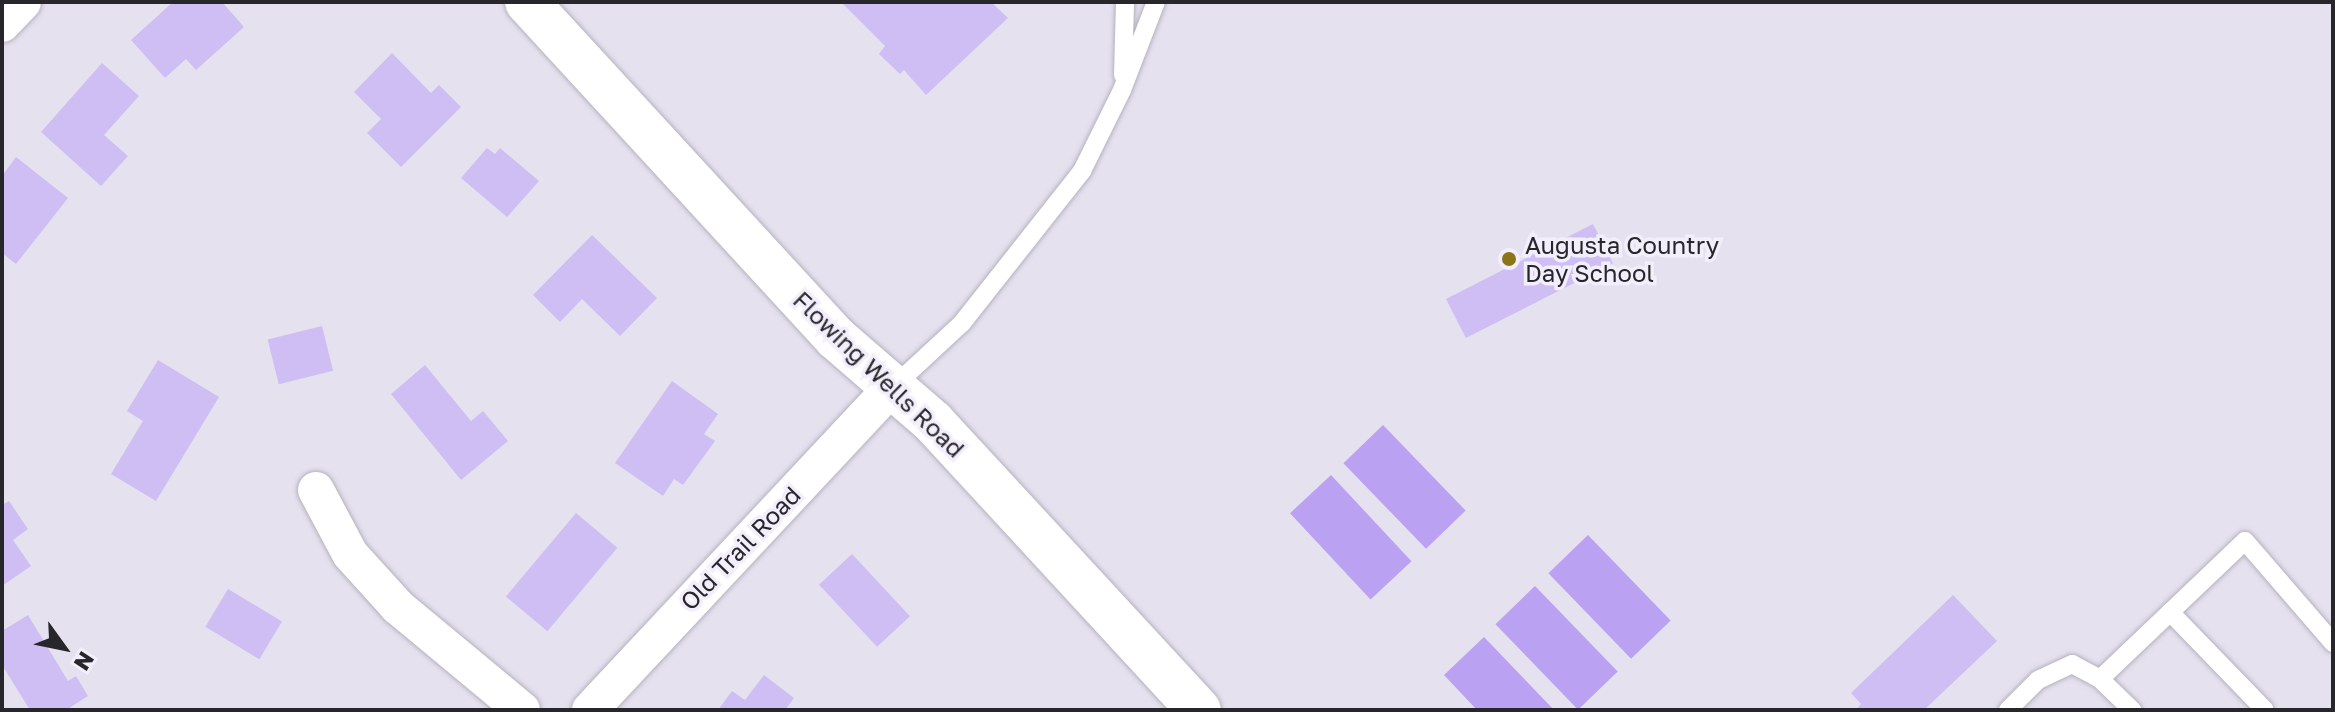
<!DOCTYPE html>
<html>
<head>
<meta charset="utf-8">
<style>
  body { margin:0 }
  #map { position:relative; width:2335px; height:712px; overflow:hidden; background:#e5e1ef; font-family:"Golos Text",sans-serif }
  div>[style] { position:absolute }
  .green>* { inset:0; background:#baa1f2; transform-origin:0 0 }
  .building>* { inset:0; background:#cebef4; transform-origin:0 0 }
  .roads { filter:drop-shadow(0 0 2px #b5b2be) drop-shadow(0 0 2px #b5b2be) }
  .lane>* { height:18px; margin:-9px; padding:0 9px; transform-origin:9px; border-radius:9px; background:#fff }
  .street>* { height:36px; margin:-18px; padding:0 18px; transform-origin:18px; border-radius:18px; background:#fff }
  .secondary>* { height:44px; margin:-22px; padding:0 22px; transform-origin:22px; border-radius:22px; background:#fff }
  .dots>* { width:22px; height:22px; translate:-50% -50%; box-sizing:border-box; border:4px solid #f2eefc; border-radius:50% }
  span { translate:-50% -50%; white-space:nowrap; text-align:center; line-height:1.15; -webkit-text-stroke:7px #f2eefc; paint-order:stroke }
  .poi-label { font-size:24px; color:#27262a }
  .left { translate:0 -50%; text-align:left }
  .street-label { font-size:24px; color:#27262a }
  .frame { position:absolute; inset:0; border:4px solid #27262a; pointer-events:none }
  .north { position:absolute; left:24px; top:608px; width:80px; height:80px; -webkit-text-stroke:6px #f2eefc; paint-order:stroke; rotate:123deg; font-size:22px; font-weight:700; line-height:32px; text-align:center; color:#27262a }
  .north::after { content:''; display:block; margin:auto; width:28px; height:36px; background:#27262a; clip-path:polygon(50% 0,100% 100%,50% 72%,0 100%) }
</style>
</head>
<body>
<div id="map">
  <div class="green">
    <div style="left:1383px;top:425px;width:119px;height:55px;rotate:46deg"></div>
    <div style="left:1331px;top:475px;width:118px;height:56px;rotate:47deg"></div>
    <div style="left:1588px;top:535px;width:119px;height:55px;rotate:46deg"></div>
    <div style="left:1535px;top:586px;width:119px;height:55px;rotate:46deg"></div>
    <div style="clip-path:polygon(1484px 637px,1554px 710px,1477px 710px,1444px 675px)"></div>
  </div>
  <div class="building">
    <div style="clip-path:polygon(173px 2px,222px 2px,244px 27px,196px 70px,186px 59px,165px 78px,131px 40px)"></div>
    <div style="clip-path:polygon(841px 2px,991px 2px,1008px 18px,926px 95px,904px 70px,900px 74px,879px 54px,885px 46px)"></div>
    <div style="clip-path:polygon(392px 53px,431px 93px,439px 85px,461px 107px,401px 167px,367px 133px,381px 119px,354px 92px)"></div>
    <div style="clip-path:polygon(102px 63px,139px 96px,104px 135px,128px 156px,101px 186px,41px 132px)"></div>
    <div style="clip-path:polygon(487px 148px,495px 154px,500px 148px,539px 181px,507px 217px,461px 178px)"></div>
    <div style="clip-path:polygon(16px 157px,68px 198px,16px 264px,2px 253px,2px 176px)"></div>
    <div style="left:1593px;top:224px;width:44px;height:165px;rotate:63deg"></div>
    <div style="clip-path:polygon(592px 235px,657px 298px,620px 336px,582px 299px,560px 322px,533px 295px)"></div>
    <div style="left:322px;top:326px;width:46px;height:56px;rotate:76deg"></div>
    <div style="clip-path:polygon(158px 360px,219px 397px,156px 501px,111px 474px,143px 421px,127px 411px)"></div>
    <div style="clip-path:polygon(425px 365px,471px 421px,483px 411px,508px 441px,461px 480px,391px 394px)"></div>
    <div style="clip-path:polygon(672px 381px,718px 414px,704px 434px,715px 441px,683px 485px,674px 479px,663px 496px,615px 463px)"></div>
    <div style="clip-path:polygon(9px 501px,28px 529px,13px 540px,31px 566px,2px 586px,2px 505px)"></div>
    <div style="left:576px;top:513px;width:54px;height:109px;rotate:40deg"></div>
    <div style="left:852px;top:554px;width:85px;height:45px;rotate:47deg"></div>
    <div style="left:228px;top:589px;width:63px;height:44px;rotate:31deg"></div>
    <div style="clip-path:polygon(1953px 595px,1997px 641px,1924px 710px,1856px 710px,1861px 704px,1851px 693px)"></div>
    <div style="clip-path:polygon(28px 615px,68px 681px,76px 676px,88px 696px,66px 710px,30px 710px,2px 665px,2px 631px)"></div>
    <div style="clip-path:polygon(764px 675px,794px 698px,785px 710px,718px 710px,732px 691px,745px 700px)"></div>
  </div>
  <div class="roads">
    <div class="lane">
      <div style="left:1123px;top:75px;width:73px;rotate:-88.4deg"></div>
      <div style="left:893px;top:387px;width:94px;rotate:-42.8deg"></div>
      <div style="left:962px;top:323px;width:194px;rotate:-51.7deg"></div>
      <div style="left:1082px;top:171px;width:90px;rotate:-63.7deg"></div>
      <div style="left:1122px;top:90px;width:94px;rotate:-68.9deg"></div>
      <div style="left:2170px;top:612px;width:136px;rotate:45.9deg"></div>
      <div style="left:2100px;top:679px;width:200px;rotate:-43.6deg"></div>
      <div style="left:2245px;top:541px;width:135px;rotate:49.2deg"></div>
      <div style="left:2008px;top:710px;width:42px;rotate:-45deg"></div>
      <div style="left:2038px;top:680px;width:38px;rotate:-25deg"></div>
      <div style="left:2072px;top:664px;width:32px;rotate:28deg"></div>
      <div style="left:2100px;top:679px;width:45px;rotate:44.1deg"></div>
    </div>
    <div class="street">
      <div style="left:2px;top:24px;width:30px;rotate:-46deg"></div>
      <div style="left:316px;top:490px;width:72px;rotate:62deg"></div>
      <div style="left:350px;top:554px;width:72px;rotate:47.8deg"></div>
      <div style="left:398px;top:607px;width:161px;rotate:39.7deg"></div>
      <div style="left:590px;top:710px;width:442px;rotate:-46.9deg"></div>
    </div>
    <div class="secondary">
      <div style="left:527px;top:2px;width:456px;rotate:47.4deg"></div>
      <div style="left:836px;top:338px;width:128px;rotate:40.9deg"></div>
      <div style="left:933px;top:422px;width:392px;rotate:47.3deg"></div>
    </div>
  </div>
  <div class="dots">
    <div style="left:1509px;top:259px;background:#8b7519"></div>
  </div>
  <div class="poi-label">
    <span class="left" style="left:1525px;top:259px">Augusta Country<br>Day School</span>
  </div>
  <div class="street-label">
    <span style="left:879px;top:374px;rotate:44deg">Flowing Wells Road</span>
    <span style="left:740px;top:548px;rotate:-46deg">Old Trail Road</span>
  </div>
  <div class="frame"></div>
  <div class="north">N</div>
</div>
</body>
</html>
